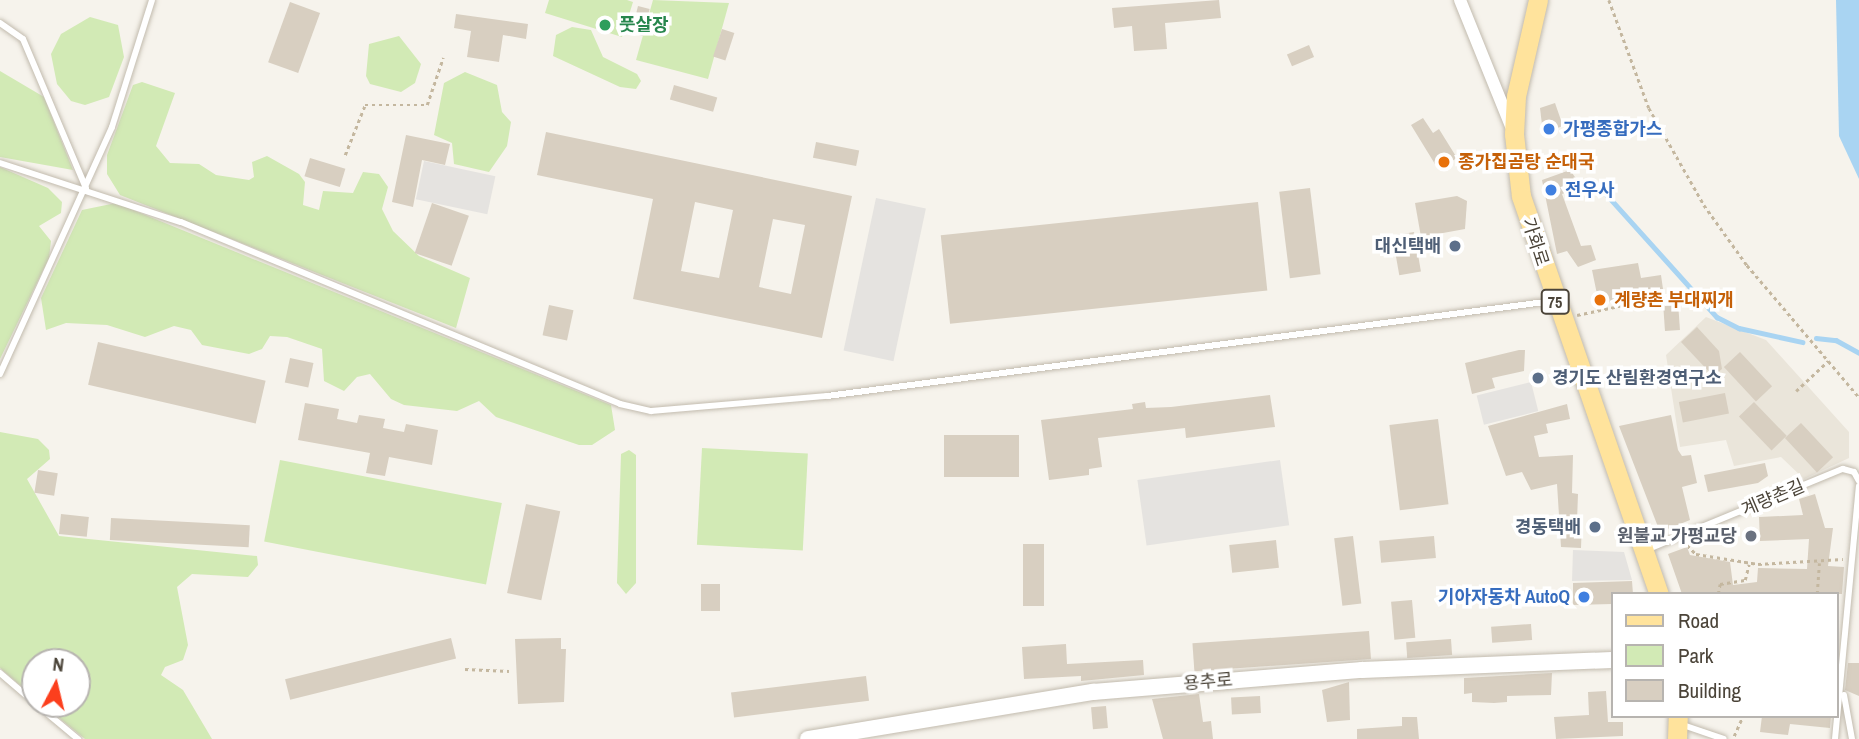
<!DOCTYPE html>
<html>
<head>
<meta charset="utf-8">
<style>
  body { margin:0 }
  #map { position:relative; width:1859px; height:739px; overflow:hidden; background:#f6f3ec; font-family:"Archivo Narrow","Noto Sans KR",sans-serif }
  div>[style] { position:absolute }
  .residential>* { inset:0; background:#eae5da }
  .green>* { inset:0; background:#d2eab5; transform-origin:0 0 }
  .parking>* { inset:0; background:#e5e3e0; transform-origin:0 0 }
  .water>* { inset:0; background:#a9d4f2 }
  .stream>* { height:4.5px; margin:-2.25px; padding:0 2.25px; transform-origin:2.25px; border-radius:2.25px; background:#a9d4f2 }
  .building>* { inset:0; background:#d8cfc1; transform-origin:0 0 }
  .path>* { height:2.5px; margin-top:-1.25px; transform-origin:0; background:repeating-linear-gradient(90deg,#c4b79f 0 3.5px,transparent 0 7px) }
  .roads { filter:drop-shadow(0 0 2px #c2bbae) drop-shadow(0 0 2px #c2bbae) }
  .service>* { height:6px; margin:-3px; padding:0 3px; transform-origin:3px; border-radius:3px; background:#fff }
  .minor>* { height:12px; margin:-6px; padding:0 6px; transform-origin:6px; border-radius:6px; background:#fff }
  .tertiary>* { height:16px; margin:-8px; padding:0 8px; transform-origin:8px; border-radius:8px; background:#fff }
  .primary>* { height:19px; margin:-9.5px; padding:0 9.5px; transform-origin:9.5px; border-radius:9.5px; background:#ffe39c }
  .dots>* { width:19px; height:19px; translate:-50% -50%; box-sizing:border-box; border:4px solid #fff; border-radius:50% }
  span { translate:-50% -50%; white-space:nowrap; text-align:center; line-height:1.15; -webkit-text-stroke:7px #fff; paint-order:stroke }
  .shield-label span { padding:2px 5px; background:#fff; border:2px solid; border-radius:5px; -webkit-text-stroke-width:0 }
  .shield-label { font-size:16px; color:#4b4439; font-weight:700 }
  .leisure-label { font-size:18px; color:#27864d; font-weight:700 }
  .left { translate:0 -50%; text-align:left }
  .shop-label { font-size:18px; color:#366cbe; font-weight:700 }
  .right { translate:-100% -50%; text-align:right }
  .food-label { font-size:18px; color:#c56008; font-weight:700 }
  .street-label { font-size:18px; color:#4b4439 }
  .service-label { font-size:18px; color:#4e5e75; font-weight:700 }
  .worship-label { font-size:18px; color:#5b616d; font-weight:700 }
  .legend { position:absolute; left:1611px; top:592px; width:228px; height:126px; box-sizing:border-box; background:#fff; border:2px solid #b7b4b0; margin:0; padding:9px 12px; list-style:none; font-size:21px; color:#4b4439 }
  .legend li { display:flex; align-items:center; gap:14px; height:35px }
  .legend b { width:35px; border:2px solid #b7b4b0 }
  .north { position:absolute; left:21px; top:648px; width:70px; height:70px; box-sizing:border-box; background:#fff; border:2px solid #b7b4b0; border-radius:50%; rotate:7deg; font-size:19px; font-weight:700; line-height:28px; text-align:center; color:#4b4439 }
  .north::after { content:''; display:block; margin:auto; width:24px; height:32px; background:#fc3f1d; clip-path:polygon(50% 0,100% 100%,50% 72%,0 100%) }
</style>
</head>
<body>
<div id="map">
  <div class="residential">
    <div style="clip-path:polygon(1706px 317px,1766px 340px,1849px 432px,1849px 458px,1804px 479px,1781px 457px,1734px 466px,1726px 440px,1680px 447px,1666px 355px)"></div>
  </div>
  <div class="green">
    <div style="clip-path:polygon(549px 0,627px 0,633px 2px,622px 37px,545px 13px)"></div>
    <div style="clip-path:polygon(653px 0,729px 3px,708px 79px,636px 60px)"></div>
    <div style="clip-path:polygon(90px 17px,118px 25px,124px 57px,109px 97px,85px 105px,71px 101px,57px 84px,51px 54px,61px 34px)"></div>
    <div style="clip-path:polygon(572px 27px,591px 30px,603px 57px,637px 74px,641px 81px,636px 89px,620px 87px,553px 56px,556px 35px)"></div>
    <div style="clip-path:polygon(399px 36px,421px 64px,415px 83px,401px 92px,370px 84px,366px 76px,369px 44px)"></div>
    <div style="clip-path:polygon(0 71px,44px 97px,73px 170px,0 157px)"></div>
    <div style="clip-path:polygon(465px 72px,497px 85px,502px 112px,511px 122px,507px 146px,489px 172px,454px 164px,452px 143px,434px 135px,444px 83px)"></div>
    <div style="clip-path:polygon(142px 82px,175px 93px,156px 146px,170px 163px,199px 164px,216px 175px,249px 180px,254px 177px,252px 162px,267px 156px,299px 174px,305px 182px,303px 205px,319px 210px,323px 191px,353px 193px,363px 172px,379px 174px,388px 187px,382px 209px,393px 231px,419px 256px,470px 278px,456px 328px,120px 195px,107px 174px,107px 155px,133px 85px)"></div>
    <div style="clip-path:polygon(0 167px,48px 188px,62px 202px,61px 213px,39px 226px,51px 241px,49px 258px,0 359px)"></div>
    <div style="clip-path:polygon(116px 203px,611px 405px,615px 430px,592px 445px,579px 445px,496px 417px,479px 401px,457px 411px,404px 405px,391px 399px,370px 374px,357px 377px,344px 391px,324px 381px,322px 349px,287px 337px,270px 336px,262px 349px,249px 354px,202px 345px,191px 330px,174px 326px,145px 337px,107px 325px,66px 323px,46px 330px,41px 298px,82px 210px)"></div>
    <div style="clip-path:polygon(0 432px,38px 439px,49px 450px,50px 459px,27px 479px,59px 536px,257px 556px,258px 565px,248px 577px,192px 574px,177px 587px,188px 645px,183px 660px,165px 667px,161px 675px,183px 690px,212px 739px,85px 739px,42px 704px,77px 704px,77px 662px,35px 662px,35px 698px,0 668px)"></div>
    <div style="left:702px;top:448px;width:106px;height:97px;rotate:3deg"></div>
    <div style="clip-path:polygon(629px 450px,636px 455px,636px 583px,626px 594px,617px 583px,621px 454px)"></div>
    <div style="left:280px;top:460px;width:226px;height:83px;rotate:11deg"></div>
  </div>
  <div class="parking">
    <div style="left:424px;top:161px;width:73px;height:39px;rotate:12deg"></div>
    <div style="left:876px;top:198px;width:51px;height:156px;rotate:12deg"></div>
    <div style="left:1531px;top:382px;width:30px;height:56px;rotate:76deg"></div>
    <div style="left:1280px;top:460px;width:66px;height:144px;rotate:82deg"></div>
    <div style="clip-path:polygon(1573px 550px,1624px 552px,1632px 580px,1572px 581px)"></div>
  </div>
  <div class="water">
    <div style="clip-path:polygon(1836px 0,1859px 0,1859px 179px,1839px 136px)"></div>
  </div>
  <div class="stream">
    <div style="left:1598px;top:185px;width:178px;rotate:48deg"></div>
    <div style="left:1717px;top:317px;width:25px;rotate:27deg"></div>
    <div style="left:1739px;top:328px;width:65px;rotate:12.5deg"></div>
    <div style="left:1816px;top:338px;width:20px;rotate:6deg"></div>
    <div style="left:1836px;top:340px;width:26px;rotate:29deg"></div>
  </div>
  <div class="building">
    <div style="clip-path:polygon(1219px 0,1221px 18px,1165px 23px,1167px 49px,1134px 51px,1132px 26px,1114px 28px,1112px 8px)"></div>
    <div style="left:290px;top:2px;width:32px;height:64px;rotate:20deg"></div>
    <div style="left:638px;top:6px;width:12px;height:28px;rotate:14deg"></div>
    <div style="clip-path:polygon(456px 14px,528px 24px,526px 39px,503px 35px,499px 62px,467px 57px,471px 31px,454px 28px)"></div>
    <div style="left:722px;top:29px;width:13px;height:29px;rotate:18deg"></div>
    <div style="left:1309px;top:45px;width:13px;height:24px;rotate:67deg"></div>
    <div style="left:674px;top:85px;width:45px;height:15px;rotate:16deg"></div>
    <div style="clip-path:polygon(1555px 103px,1563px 126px,1543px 133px,1540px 108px)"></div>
    <div style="clip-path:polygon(1423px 118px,1433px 133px,1439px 129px,1457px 158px,1438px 169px,1411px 125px)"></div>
    <div style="clip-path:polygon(evenodd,546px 132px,852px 196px,822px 338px,633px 299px,653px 199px,537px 175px,546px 132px,695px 202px,733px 210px,719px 278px,681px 271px,695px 202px,546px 132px,773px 219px,805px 225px,791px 294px,759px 287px,773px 219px)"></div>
    <div style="clip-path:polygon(406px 135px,450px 144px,445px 165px,422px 160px,413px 207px,392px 202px)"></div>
    <div style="left:816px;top:142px;width:44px;height:16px;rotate:11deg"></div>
    <div style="left:310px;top:158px;width:37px;height:19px;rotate:17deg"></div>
    <div style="clip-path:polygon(1570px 170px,1582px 187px,1562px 194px,1581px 246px,1591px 245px,1596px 260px,1578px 267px,1567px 251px,1557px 254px,1542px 180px)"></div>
    <div style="left:1310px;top:188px;width:87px;height:31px;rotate:83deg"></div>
    <div style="clip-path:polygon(1457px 196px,1467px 201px,1465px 229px,1421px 237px,1415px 203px)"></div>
    <div style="left:1258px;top:202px;width:89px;height:319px;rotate:84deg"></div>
    <div style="left:432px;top:203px;width:39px;height:53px;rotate:19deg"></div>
    <div style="left:1414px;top:232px;width:40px;height:22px;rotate:80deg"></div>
    <div style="clip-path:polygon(1638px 263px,1641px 278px,1661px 275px,1663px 289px,1620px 295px,1621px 300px,1599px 304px,1592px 270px)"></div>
    <div style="left:1678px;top:302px;width:28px;height:15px;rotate:86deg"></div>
    <div style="left:549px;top:305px;width:25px;height:31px;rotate:12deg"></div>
    <div style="clip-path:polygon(1697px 327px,1719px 351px,1722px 369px,1713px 376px,1681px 342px)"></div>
    <div style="left:98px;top:342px;width:172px;height:44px;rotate:13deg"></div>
    <div style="clip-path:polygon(1519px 350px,1525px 350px,1524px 371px,1492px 378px,1495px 388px,1472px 394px,1465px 363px)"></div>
    <div style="left:1740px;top:352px;width:47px;height:22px;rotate:47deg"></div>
    <div style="left:290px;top:358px;width:24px;height:25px;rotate:12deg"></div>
    <div style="left:1725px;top:393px;width:21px;height:47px;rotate:79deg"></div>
    <div style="clip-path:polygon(1270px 395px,1275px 427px,1186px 438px,1185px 428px,1098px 438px,1102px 467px,1089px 469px,1089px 475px,1049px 480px,1041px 420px,1133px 409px,1132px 404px,1145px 402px,1146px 408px,1171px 407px)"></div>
    <div style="left:1754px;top:402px;width:47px;height:21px;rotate:46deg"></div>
    <div style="clip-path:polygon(305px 403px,339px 409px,337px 419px,357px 423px,359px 415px,385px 419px,383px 428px,404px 432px,406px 424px,438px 430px,432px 465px,389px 457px,385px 476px,366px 473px,370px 453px,298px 440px)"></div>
    <div style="clip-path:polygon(1567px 404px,1570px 419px,1546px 424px,1548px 433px,1534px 436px,1539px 457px,1573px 455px,1572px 493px,1578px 494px,1577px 521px,1582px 521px,1581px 548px,1561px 547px,1557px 484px,1531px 490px,1522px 472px,1506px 476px,1488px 426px)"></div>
    <div style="clip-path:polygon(1671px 415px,1678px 450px,1682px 456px,1691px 455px,1697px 483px,1682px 487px,1690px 520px,1660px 532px,1619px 426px)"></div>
    <div style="left:1438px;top:419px;width:86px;height:49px;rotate:83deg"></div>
    <div style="left:1801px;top:423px;width:47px;height:22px;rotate:47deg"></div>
    <div style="left:944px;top:435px;width:75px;height:42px"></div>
    <div style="clip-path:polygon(1765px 463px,1768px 476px,1758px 483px,1708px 492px,1704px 475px)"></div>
    <div style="left:38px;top:470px;width:20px;height:23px;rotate:9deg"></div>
    <div style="clip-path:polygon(1815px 494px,1825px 528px,1833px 528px,1828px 566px,1844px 567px,1842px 594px,1682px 594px,1668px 554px,1687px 547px,1690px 555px,1730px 562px,1733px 585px,1757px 582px,1758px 568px,1807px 569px,1809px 539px,1760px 541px,1759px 517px,1803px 515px,1799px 499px)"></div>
    <div style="left:526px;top:504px;width:35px;height:91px;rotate:12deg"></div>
    <div style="left:61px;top:514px;width:28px;height:20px;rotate:6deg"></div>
    <div style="left:111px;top:518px;width:139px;height:22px;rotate:3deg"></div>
    <div style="left:1353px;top:536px;width:68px;height:19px;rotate:83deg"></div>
    <div style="left:1434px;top:536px;width:22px;height:55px;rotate:85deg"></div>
    <div style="left:1276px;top:540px;width:28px;height:47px;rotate:84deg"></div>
    <div style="left:1023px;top:544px;width:21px;height:62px"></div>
    <div style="clip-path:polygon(1632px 581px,1633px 594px,1612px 594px,1612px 604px,1573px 605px,1573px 583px)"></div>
    <div style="left:701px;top:584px;width:19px;height:27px"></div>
    <div style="left:1412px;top:600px;width:38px;height:21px;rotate:85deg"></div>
    <div style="left:1531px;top:624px;width:16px;height:40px;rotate:86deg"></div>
    <div style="left:1369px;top:631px;width:28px;height:177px;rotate:86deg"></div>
    <div style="left:451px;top:638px;width:21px;height:171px;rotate:76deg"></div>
    <div style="clip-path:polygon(561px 638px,561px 649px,566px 649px,564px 702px,518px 704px,515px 639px)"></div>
    <div style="left:1451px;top:639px;width:16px;height:45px;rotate:86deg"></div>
    <div style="clip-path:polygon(1066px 644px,1067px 664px,1143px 660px,1144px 675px,1081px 681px,1081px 676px,1024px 679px,1022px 647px)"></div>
    <div style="clip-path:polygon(1848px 663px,1859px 663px,1859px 696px,1845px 690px)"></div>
    <div style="clip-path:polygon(1552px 673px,1551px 695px,1507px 696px,1507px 702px,1494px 703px,1472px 702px,1472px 693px,1464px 694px,1464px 678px)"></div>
    <div style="left:866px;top:676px;width:25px;height:136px;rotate:83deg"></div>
    <div style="clip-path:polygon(1349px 682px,1350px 720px,1327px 722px,1322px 690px)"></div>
    <div style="clip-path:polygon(1606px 691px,1608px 722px,1623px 722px,1623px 736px,1556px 739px,1554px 717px,1589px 715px,1588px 692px)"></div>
    <div style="clip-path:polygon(1199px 694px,1203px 722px,1211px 721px,1213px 739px,1163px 739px,1152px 699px)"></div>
    <div style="left:1260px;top:696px;width:17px;height:29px;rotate:87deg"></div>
    <div style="left:1106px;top:706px;width:22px;height:15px;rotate:85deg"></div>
    <div style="clip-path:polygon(1762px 716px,1831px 716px,1830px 728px,1790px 724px,1788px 735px,1760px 732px)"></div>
    <div style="clip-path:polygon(1402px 717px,1417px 717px,1419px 739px,1357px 739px,1357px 729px,1402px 726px)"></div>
  </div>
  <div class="path">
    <div style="left:1609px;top:0;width:115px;rotate:69.7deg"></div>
    <div style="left:1649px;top:108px;width:112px;rotate:60.4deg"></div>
    <div style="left:1704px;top:205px;width:74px;rotate:54.4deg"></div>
    <div style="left:1747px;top:265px;width:173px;rotate:49.7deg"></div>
    <div style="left:345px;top:155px;width:54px;rotate:-68.2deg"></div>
    <div style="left:365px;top:105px;width:62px"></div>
    <div style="left:427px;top:105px;width:50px;rotate:-71.2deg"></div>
    <div style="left:1577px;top:315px;width:87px;rotate:-12deg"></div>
    <div style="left:1796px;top:391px;width:44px;rotate:-43.2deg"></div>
    <div style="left:1687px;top:545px;width:13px;rotate:45deg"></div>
    <div style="left:1696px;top:554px;width:63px;rotate:9.2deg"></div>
    <div style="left:1758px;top:564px;width:85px;rotate:-3.4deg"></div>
    <div style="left:1718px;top:594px;width:10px;rotate:-79deg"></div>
    <div style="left:1720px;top:584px;width:25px;rotate:-9deg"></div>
    <div style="left:1745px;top:580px;width:16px;rotate:-76deg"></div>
    <div style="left:1817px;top:594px;width:31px;rotate:-86deg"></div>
    <div style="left:465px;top:669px;width:44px;rotate:2.6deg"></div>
    <div style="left:1734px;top:736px;width:22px;rotate:-66deg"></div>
  </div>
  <div class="roads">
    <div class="service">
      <div style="left:0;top:23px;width:28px;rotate:35deg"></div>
      <div style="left:23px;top:39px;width:162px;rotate:67.1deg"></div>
      <div style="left:0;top:163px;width:190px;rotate:18.1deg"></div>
      <div style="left:181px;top:222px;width:475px;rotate:22.5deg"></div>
      <div style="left:620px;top:404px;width:32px;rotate:13deg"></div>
      <div style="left:651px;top:411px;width:177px;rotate:-4.9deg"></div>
      <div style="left:827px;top:396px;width:732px;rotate:-7.46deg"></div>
      <div style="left:0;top:374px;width:271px;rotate:-65.6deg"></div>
      <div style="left:112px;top:127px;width:133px;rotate:-72.5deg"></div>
      <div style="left:1646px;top:550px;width:213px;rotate:-22.4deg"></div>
      <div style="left:1843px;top:469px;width:11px;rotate:15deg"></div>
      <div style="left:1854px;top:472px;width:10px;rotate:61deg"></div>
      <div style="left:0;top:673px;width:46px;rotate:40.6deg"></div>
      <div style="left:1844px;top:695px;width:45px;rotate:79.7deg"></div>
      <div style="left:36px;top:704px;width:55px;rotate:39.8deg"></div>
      <div style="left:1680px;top:724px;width:46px;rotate:18.8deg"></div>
      <div style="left:1835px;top:739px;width:254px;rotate:-84.6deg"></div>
    </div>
    <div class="minor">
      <div style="left:1460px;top:0;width:136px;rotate:68deg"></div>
    </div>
    <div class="tertiary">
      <div style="left:808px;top:739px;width:289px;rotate:-9.4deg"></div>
      <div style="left:1093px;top:692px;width:270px;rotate:-4.7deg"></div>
      <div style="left:1362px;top:670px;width:250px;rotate:-2.3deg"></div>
    </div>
    <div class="primary">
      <div style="left:1538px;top:0;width:98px;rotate:102.9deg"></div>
      <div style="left:1516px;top:96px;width:38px;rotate:93deg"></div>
      <div style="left:1514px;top:134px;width:62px;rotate:83.6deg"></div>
      <div style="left:1521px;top:196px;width:421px;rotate:70.9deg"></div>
      <div style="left:1677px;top:739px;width:23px;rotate:-88deg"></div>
    </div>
  </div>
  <div class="dots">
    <div style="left:605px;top:25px;background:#2e9e5b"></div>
    <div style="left:1549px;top:129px;background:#3f7fe0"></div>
    <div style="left:1444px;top:162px;background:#e8710a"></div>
    <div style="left:1551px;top:190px;background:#3f7fe0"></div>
    <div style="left:1455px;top:246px;background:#5c6f8a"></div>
    <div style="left:1600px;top:300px;background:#e8710a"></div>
    <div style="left:1538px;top:378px;background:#5c6f8a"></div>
    <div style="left:1595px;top:527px;background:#5c6f8a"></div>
    <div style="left:1751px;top:536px;background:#6b7280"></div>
    <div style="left:1584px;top:597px;background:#3f7fe0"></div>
  </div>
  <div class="shield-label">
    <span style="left:1555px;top:302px">75</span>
  </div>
  <div class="leisure-label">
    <span class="left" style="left:619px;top:25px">풋살장</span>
  </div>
  <div class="shop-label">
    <span class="left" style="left:1563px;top:129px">가평종합가스</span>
    <span class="left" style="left:1565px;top:190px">전우사</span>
    <span class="right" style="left:1570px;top:597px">기아자동차 AutoQ</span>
  </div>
  <div class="food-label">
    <span class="left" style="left:1458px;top:162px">종가집곰탕 순대국</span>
    <span class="left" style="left:1614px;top:300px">계량촌 부대찌개</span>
  </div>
  <div class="street-label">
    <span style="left:1535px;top:242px;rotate:72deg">가화로</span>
    <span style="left:1773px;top:498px;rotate:-23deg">계량촌길</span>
    <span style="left:1208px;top:682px;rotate:-5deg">용추로</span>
  </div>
  <div class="service-label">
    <span class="right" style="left:1441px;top:246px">대신택배</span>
    <span class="left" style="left:1552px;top:378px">경기도 산림환경연구소</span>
    <span class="right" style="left:1581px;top:527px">경동택배</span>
  </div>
  <div class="worship-label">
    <span class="right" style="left:1737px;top:536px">원불교 가평교당</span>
  </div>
  <ul class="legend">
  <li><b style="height:9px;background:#ffe39c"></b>Road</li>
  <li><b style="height:19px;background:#d2eab5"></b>Park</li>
  <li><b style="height:19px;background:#d8cfc1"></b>Building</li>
  </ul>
  <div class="north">N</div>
</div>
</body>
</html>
